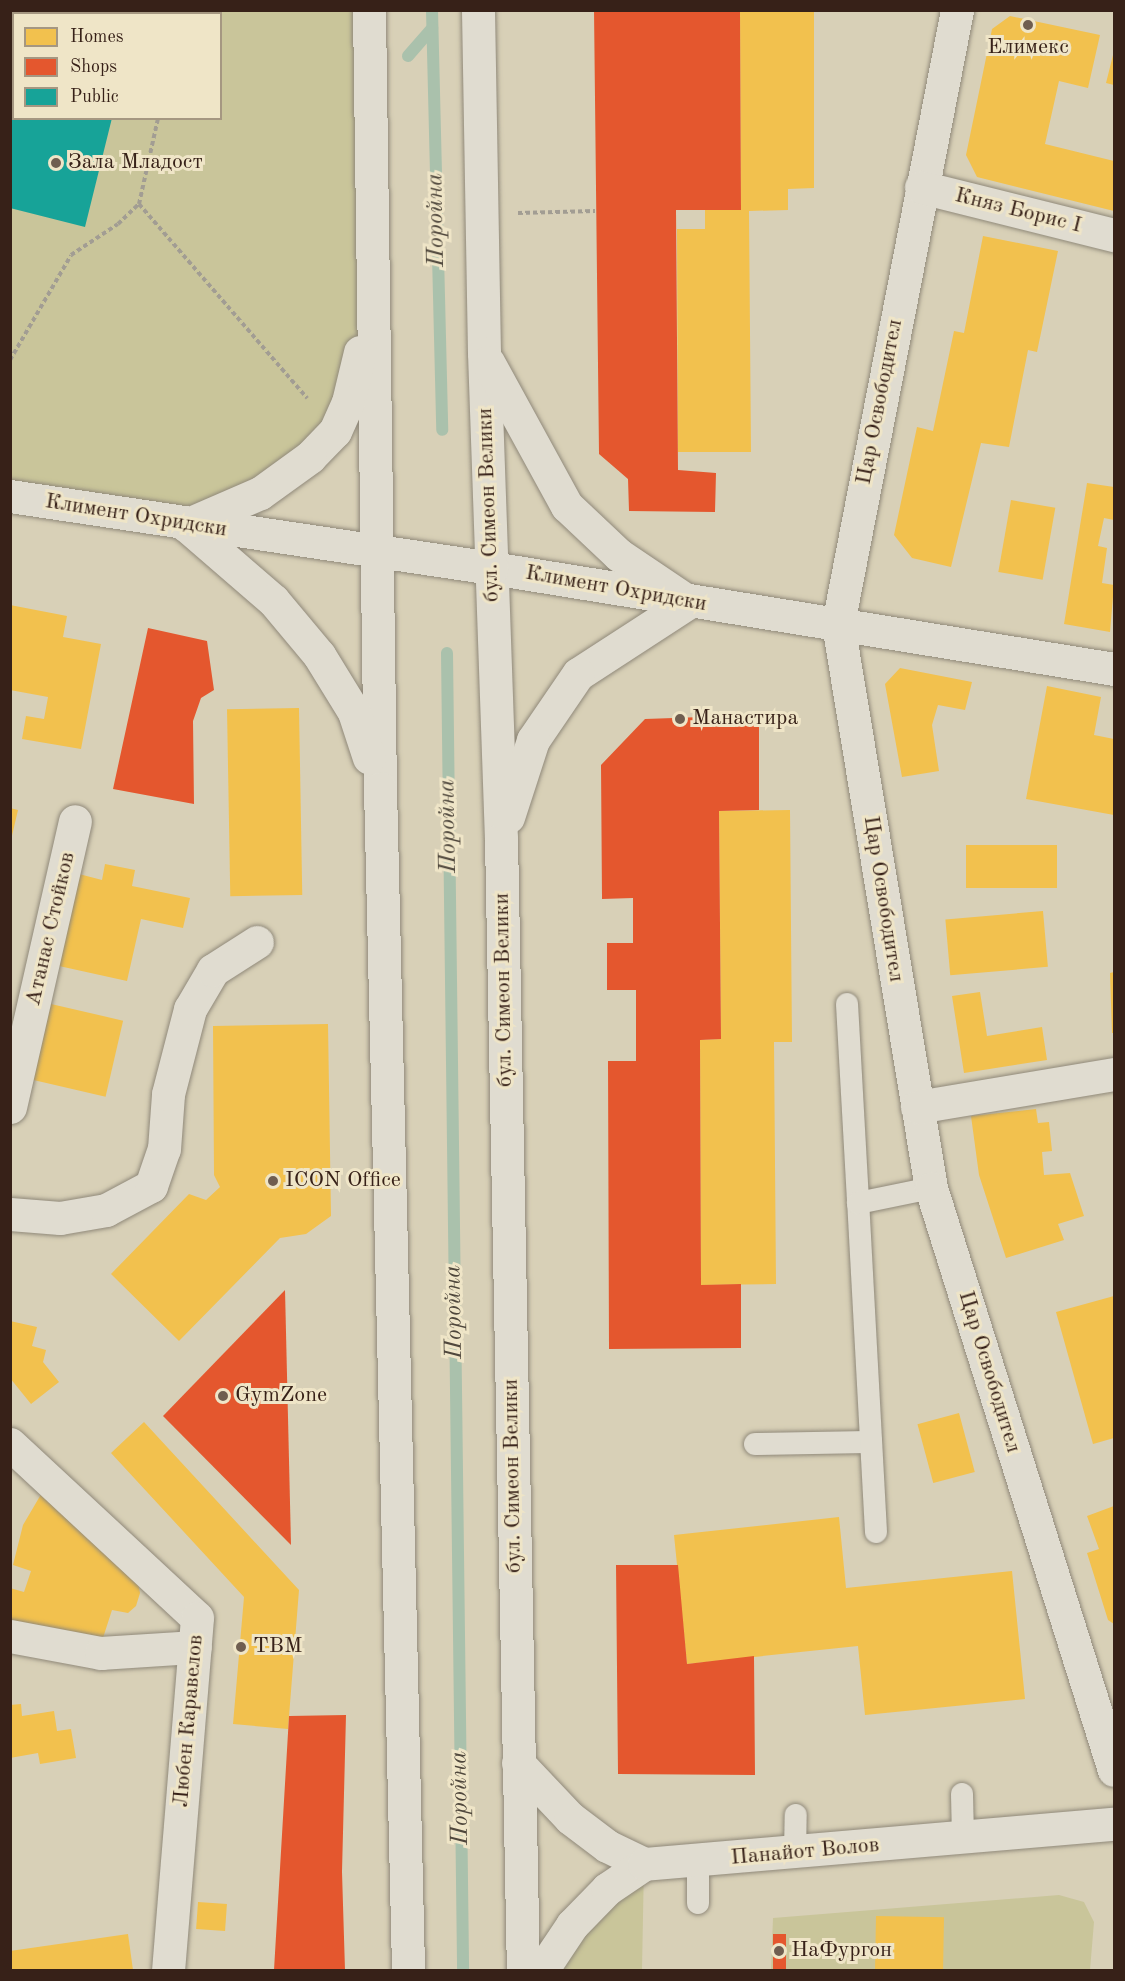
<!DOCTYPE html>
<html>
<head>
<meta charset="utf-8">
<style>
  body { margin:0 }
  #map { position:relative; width:1125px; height:1981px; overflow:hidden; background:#d8d0b7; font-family:"Old Standard TT",serif }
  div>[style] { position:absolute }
  .green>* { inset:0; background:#c9c59a }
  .homes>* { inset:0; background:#f2c14e; transform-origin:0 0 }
  .shops>* { inset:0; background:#e4572e; transform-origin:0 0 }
  .public>* { inset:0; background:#17a398 }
  .stream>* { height:12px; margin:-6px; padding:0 6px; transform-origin:6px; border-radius:6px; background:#aac1ac }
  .path>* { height:4px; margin-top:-2px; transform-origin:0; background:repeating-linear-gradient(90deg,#a29d93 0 4.5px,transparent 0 7.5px) }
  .roads { filter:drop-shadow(0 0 2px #90897a) drop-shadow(0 0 2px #90897a) }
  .lane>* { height:22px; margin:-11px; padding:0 11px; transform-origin:11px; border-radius:11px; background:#e0dcd0 }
  .street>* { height:33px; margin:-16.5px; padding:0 16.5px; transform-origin:16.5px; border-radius:16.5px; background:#e0dcd0 }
  .secondary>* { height:33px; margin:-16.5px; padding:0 16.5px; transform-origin:16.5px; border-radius:16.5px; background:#e0dcd0 }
  .dots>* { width:16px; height:16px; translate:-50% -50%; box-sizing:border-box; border:3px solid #efe5c7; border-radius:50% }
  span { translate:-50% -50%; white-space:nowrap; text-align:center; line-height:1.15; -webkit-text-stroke:6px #efe5c7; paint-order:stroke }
  .poi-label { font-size:22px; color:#372118 }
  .left { translate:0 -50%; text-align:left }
  .street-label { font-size:22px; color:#372118 }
  .water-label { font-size:24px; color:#4f473c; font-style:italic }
  .frame { position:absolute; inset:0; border:12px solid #372118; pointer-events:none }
  .legend { position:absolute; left:12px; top:12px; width:210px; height:108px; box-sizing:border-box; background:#efe5c7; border:2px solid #a59781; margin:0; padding:8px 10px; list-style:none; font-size:18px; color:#372118 }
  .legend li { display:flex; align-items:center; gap:12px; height:30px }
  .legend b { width:30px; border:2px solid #a59781 }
</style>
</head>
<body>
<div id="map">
  <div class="green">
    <div style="clip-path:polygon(evenodd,10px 11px,369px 11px,371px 309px,335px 431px,186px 525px,11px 496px,10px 11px,14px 14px,220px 14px,220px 118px,14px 118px,14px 14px)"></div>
    <div style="clip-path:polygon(644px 1864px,642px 1970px,542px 1970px)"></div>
    <div style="clip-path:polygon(1059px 1895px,1084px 1902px,1094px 1922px,1090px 1970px,771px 1970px,773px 1918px)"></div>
  </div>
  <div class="homes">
    <div style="clip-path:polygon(740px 10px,814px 10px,814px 188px,788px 189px,788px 210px,749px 211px,751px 452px,678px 452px,677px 229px,705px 229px,705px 210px,741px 210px)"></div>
    <div style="clip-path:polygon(1010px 16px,1100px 35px,1088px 88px,1059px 81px,1045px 144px,1114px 161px,1114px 211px,977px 177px,966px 155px,992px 29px)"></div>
    <div style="clip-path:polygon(1114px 51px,1114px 85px,1106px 83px)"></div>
    <div style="clip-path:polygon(983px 236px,1058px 251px,1037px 352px,1028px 350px,1009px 447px,981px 443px,951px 567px,912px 558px,894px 535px,917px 427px,933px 431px,954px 331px,964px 333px)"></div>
    <div style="clip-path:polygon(1087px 483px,1114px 487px,1114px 520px,1104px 518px,1098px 546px,1107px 548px,1102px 583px,1114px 585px,1110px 632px,1064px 624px)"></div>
    <div style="left:1011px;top:500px;width:45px;height:73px;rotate:10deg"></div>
    <div style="clip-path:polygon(10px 605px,67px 616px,63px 637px,101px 644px,81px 749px,22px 739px,26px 716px,44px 719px,48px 697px,10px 690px)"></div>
    <div style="clip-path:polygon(900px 668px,972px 682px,965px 710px,938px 705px,932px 725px,939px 771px,902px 777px,885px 684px)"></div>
    <div style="clip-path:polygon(1047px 686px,1101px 697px,1094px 735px,1114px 739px,1114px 815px,1026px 799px)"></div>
    <div style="left:299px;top:708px;width:187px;height:72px;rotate:89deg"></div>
    <div style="clip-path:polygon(10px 808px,18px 810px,11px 840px,10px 840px)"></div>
    <div style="clip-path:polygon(790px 810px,792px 1042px,774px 1042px,776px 1284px,701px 1285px,700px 1040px,721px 1039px,719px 811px)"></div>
    <div style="left:1057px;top:845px;width:43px;height:91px;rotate:90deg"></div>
    <div style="clip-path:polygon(105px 864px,135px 870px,132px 886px,190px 898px,183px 928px,141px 919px,127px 981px,59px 966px,79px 874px,102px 880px)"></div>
    <div style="left:1043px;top:911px;width:56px;height:98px;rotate:85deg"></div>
    <div style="clip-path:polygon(1114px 972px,1114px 1033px,1112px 1033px,1110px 973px)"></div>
    <div style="clip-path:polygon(980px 992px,987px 1036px,1042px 1027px,1047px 1060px,964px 1073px,952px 996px)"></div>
    <div style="left:51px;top:1004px;width:74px;height:78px;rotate:13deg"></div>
    <div style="clip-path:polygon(328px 1024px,331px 1216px,306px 1234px,280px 1238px,179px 1341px,111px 1274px,189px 1194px,206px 1200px,220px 1187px,214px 1175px,213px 1026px)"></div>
    <div style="clip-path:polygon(1036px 1109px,1038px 1123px,1049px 1122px,1052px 1151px,1042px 1152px,1044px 1175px,1070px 1173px,1084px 1216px,1058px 1224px,1064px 1240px,1006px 1258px,979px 1175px,971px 1116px)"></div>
    <div style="clip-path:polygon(1114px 1296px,1114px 1438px,1093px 1444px,1056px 1312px)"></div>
    <div style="clip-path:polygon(10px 1321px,37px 1327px,32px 1346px,46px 1350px,43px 1362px,59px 1382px,31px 1404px,10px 1378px)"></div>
    <div style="left:959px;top:1413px;width:61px;height:43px;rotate:75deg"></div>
    <div style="clip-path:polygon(144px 1422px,299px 1590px,288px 1729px,233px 1724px,244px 1597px,111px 1453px)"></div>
    <div style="clip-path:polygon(43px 1491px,138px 1583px,140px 1593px,136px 1606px,128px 1613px,112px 1610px,102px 1641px,10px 1620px,10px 1588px,24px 1592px,31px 1571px,13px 1565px,23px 1525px)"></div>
    <div style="clip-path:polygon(1114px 1506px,1114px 1624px,1108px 1620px,1087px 1553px,1099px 1549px,1087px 1516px)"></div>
    <div style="clip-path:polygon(839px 1517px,846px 1588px,1012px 1571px,1025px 1699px,865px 1715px,858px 1646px,687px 1664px,674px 1535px)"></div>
    <div style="clip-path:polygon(21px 1704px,22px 1716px,54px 1711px,57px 1731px,71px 1729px,76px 1758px,40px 1764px,38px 1753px,10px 1758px,10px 1705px)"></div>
    <div style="left:198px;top:1902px;width:29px;height:27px;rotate:4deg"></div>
    <div style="left:876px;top:1916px;width:68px;height:54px;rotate:1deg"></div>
    <div style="clip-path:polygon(128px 1934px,133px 1970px,10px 1970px,10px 1951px)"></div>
  </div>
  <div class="shops">
    <div style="clip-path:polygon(594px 10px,740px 10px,741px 210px,676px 210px,678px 470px,716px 473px,715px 512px,629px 511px,628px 479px,599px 454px)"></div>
    <div style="clip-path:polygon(148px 628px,207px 641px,214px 690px,201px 698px,193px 721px,194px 804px,113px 789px)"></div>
    <div style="clip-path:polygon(759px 715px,759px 810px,719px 811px,721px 1039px,700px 1040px,701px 1285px,741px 1284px,741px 1348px,609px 1349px,608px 1061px,636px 1061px,636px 990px,607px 990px,607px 943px,633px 943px,633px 898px,602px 899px,601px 765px,645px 719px)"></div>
    <div style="clip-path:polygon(285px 1290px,291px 1545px,163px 1416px)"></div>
    <div style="clip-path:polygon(616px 1565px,678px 1565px,687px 1664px,754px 1656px,755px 1775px,618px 1774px)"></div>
    <div style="clip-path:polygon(346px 1715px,342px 1872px,345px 1970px,274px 1970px,289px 1716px)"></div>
    <div style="left:773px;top:1934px;width:13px;height:35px"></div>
  </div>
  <div class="public">
    <div style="clip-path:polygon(10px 10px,27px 13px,14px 14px,14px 118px,112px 118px,85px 227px,10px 208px)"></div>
  </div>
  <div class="stream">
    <div style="left:432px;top:10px;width:420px;rotate:88.6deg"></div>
    <div style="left:408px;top:56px;width:37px;rotate:-49deg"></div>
    <div style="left:447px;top:653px;width:1317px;rotate:89.3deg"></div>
  </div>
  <div class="path">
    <div style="left:181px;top:14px;width:4px;rotate:-76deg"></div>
    <div style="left:139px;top:204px;width:257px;rotate:49.1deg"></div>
    <div style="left:518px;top:213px;width:77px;rotate:-1.5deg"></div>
    <div style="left:10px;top:360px;width:121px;rotate:-59.8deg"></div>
    <div style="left:71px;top:255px;width:56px;rotate:-33.4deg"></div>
    <div style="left:118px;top:224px;width:29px;rotate:-44deg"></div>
    <div style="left:139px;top:204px;width:88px;rotate:-77.5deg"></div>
  </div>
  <div class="roads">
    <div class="lane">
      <div style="left:847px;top:1004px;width:199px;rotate:86.8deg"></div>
      <div style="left:755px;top:1444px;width:116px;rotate:-1deg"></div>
      <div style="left:876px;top:1532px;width:329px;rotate:-93.1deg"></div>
      <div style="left:858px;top:1203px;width:75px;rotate:-11.6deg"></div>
      <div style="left:962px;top:1794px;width:44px;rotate:88.7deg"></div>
      <div style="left:795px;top:1854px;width:39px;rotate:-89deg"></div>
      <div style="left:698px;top:1903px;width:42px;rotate:-90deg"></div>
    </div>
    <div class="street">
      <div style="left:957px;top:10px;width:625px;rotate:100.97deg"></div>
      <div style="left:838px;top:624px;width:572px;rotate:80.64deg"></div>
      <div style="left:931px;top:1188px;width:610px;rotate:72.55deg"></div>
      <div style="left:921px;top:187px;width:199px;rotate:14deg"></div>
      <div style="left:492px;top:568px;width:630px;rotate:9.22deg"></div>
      <div style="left:10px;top:1107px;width:293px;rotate:-77.2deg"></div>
      <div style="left:917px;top:1107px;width:200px;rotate:-9.5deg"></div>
      <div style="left:10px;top:1214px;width:50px;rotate:4.6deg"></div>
      <div style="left:60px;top:1218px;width:47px;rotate:-9.9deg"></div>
      <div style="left:106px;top:1210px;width:51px;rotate:-28.1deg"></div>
      <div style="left:151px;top:1186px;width:39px;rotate:-71deg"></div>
      <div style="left:164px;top:1149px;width:55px;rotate:-85.8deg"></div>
      <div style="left:168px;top:1094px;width:88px;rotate:-75.5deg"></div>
      <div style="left:190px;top:1009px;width:45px;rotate:-59.5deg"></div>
      <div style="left:213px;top:970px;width:52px;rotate:-32.5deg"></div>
      <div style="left:10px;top:1444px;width:255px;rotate:42.9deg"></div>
      <div style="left:197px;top:1618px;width:353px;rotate:94.7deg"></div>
      <div style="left:10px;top:1636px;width:93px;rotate:10.6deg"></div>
      <div style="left:101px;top:1653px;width:94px;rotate:-3.7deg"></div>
      <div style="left:518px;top:1763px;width:76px;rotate:46.6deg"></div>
      <div style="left:570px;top:1818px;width:46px;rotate:37.1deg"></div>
      <div style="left:607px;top:1846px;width:41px;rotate:25.9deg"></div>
      <div style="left:542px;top:1970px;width:54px;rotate:-56.3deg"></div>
      <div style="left:572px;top:1925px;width:50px;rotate:-45.8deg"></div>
      <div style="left:607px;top:1889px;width:45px;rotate:-34deg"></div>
      <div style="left:644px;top:1864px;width:472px;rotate:-4.9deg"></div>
    </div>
    <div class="secondary">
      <div style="left:369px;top:10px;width:778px;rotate:89.19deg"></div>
      <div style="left:380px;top:788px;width:1182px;rotate:88.64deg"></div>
      <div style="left:478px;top:10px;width:343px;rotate:89deg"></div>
      <div style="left:484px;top:353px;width:486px;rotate:88deg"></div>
      <div style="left:501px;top:839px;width:1131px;rotate:88.89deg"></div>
      <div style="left:360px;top:352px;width:51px;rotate:103.5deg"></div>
      <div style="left:348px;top:402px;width:32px;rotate:114deg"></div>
      <div style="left:335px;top:431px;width:36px;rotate:134deg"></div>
      <div style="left:310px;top:457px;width:62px;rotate:144.2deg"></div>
      <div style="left:260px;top:493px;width:81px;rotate:156.6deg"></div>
      <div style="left:186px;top:525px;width:115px;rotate:40.8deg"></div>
      <div style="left:273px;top:600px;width:72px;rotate:50.1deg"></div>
      <div style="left:319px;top:655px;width:67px;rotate:58.4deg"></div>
      <div style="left:354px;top:712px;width:48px;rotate:71.9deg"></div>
      <div style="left:488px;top:362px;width:164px;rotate:61.3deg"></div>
      <div style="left:567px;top:506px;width:71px;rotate:43.3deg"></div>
      <div style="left:619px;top:555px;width:84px;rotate:33.9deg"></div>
      <div style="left:689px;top:602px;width:132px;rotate:147deg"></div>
      <div style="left:578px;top:674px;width:80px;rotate:124.3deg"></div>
      <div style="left:533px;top:740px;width:81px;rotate:108deg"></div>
      <div style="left:10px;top:496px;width:487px;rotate:8.5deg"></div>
    </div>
  </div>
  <div class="dots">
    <div style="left:1028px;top:25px;background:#6f5e50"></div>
    <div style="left:56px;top:163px;background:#6f5e50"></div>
    <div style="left:680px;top:719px;background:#6f5e50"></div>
    <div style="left:273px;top:1181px;background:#6f5e50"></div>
    <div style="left:223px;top:1396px;background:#6f5e50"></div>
    <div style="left:241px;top:1647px;background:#6f5e50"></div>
    <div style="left:779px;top:1951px;background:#6f5e50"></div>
  </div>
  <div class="poi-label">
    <span style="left:1028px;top:48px">Елимекс</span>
    <span class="left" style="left:68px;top:163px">Зала Младост</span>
    <span class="left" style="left:692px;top:719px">Манастира</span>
    <span class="left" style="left:285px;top:1181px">ICON Office</span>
    <span class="left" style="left:235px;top:1396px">GymZone</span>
    <span class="left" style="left:253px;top:1647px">ТВМ</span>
    <span class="left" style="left:791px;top:1951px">НаФургон</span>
  </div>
  <div class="street-label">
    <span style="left:1018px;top:211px;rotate:14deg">Княз Борис I</span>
    <span style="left:880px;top:402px;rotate:-79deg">Цар Освободител</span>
    <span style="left:489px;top:505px;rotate:-92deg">бул. Симеон Велики</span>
    <span style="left:136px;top:516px;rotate:9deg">Климент Охридски</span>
    <span style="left:616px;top:589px;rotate:10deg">Климент Охридски</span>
    <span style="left:883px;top:899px;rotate:81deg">Цар Освободител</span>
    <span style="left:51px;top:929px;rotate:-77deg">Атанас Стойков</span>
    <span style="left:504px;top:990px;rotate:-91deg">бул. Симеон Велики</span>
    <span style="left:989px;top:1372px;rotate:73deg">Цар Освободител</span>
    <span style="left:513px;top:1476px;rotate:-91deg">бул. Симеон Велики</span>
    <span style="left:189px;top:1721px;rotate:-85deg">Любен Каравелов</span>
    <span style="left:805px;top:1852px;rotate:-5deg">Панайот Волов</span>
  </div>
  <div class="water-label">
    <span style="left:437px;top:220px;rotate:-91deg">Поройна</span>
    <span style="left:449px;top:826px;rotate:-91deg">Поройна</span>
    <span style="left:455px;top:1312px;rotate:-91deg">Поройна</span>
    <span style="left:461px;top:1798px;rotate:-91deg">Поройна</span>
  </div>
  <div class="frame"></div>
  <ul class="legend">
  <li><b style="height:16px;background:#f2c14e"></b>Homes</li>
  <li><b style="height:16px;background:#e4572e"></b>Shops</li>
  <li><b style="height:16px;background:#17a398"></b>Public</li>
  </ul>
</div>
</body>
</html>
